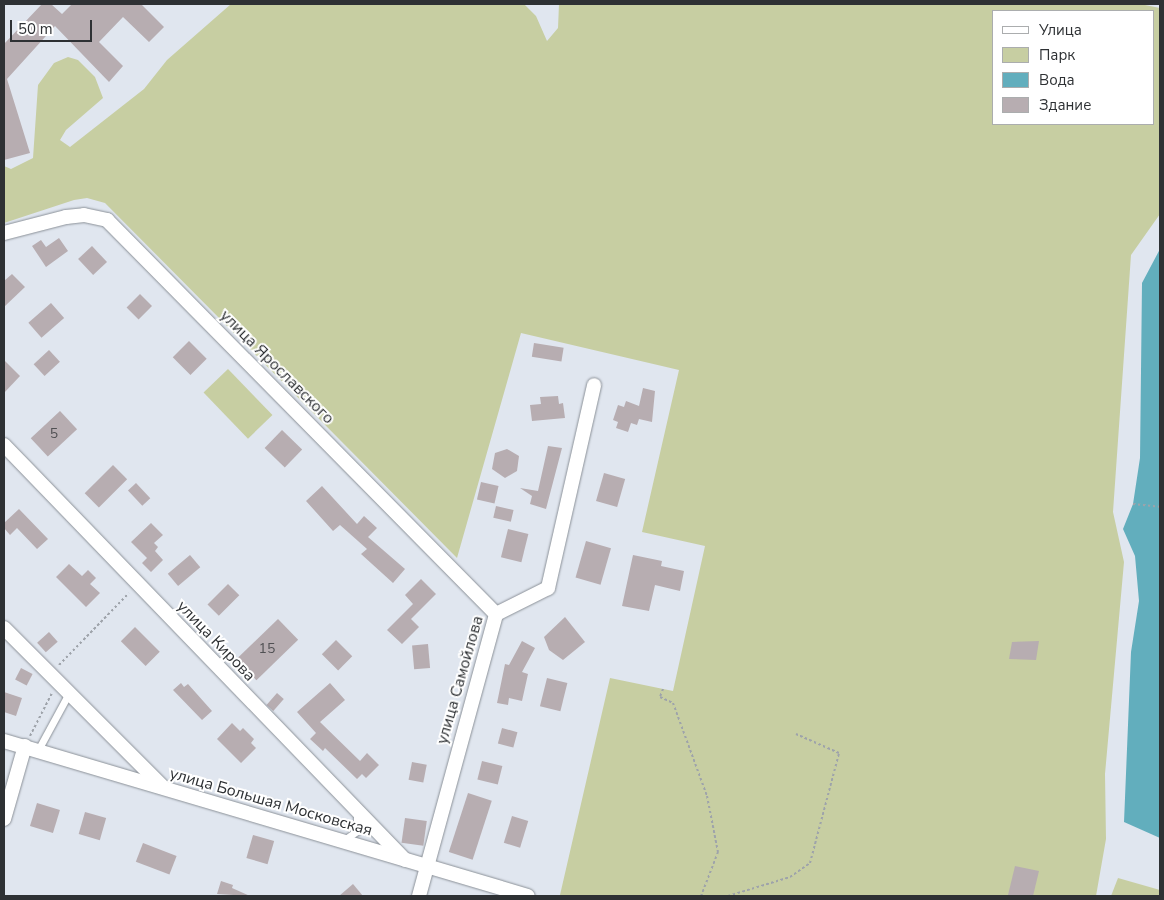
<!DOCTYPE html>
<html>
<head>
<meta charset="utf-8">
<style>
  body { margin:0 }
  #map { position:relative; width:1164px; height:900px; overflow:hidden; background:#e0e6ef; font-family:"Nunito Sans",sans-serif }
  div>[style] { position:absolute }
  .green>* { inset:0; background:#c7cea2; transform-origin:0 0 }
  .water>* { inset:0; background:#62aebd }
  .building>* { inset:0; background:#b7adb1; transform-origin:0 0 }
  .path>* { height:2px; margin-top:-1px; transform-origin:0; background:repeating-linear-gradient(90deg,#9ea3aa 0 2.5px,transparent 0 5px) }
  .roads { filter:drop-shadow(0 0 1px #8b9198) drop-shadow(0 0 1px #8b9198) }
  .lane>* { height:7px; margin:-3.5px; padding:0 3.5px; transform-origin:3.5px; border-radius:3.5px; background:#fff }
  .street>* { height:14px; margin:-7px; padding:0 7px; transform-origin:7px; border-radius:7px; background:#fff }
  span { translate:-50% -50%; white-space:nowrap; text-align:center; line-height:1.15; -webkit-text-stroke:4px #fff; paint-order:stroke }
  .number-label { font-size:14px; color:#505053 }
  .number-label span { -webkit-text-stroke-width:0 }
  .street-label { font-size:16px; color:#2e3134 }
  .frame { position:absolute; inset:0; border:5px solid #2e3134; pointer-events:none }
  .legend { position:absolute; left:992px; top:10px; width:162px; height:115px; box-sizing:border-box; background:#fff; border:1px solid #abadae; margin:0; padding:6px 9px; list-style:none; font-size:15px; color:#2e3134 }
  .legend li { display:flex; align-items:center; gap:10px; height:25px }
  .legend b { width:25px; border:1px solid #abadae }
  .scale { position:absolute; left:10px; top:20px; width:82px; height:22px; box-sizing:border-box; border:2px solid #2e3134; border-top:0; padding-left:6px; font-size:15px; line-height:18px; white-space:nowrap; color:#2e3134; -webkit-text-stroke:4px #fff; paint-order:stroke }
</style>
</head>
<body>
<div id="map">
  <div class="green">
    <div style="clip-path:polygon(evenodd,231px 4px,524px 4px,536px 16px,547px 41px,558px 28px,559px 4px,1140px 4px,1160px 8px,1160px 214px,1131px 255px,1113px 512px,1124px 562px,1105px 774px,1106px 839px,1096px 896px,560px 895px,610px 678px,673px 691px,705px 546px,642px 532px,679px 370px,521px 333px,457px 558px,105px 203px,87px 198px,74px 200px,4px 223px,4px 166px,11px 169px,33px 158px,38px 85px,54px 63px,68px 57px,78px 60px,95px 77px,103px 98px,66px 130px,60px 140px,70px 147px,144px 89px,167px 60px,231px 4px,993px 11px,1153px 11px,1153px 124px,993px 124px,993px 11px)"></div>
    <div style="left:228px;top:369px;width:64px;height:34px;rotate:46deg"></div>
    <div style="clip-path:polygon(1118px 878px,1160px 890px,1160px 896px,1111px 896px)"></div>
  </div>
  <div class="water">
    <div style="clip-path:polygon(1160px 249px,1160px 838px,1124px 822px,1131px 652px,1139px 601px,1135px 556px,1123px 529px,1133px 504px,1140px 458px,1142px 283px)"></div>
  </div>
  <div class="building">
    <div style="clip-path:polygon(42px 4px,51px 4px,62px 14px,72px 4px,141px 4px,164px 27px,149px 42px,123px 17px,99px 42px,123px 66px,109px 82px,55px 26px,7px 79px,30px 153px,4px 160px,4px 44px)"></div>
    <div style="clip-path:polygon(59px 238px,68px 251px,46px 267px,32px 246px,41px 240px,46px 247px)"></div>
    <div style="left:92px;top:246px;width:22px;height:19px;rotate:47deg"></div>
    <div style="clip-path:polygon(12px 274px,25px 287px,4px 307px,4px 281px)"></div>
    <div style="left:140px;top:294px;width:17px;height:19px;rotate:45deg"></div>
    <div style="left:51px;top:303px;width:20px;height:30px;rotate:49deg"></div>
    <div style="left:189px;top:341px;width:25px;height:23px;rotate:45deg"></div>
    <div style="left:534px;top:343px;width:30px;height:14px;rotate:9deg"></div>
    <div style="left:49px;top:350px;width:16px;height:21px;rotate:47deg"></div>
    <div style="clip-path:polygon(4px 360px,20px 376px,4px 393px)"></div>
    <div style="clip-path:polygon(643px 388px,655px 391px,652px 422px,639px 419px,637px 425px,631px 423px,628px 432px,616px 428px,618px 422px,613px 420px,618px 405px,624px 407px,626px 401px,639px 406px)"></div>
    <div style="clip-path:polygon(558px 396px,559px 404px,563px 403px,565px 418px,532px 421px,530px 405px,541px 404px,540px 397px)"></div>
    <div style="left:60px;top:411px;width:25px;height:40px;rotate:47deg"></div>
    <div style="left:282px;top:430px;width:28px;height:25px;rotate:44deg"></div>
    <div style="clip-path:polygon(548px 446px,562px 448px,546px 509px,530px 504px,532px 496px,520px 488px,538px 491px)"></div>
    <div style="clip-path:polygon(507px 449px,519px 456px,517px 471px,505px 478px,492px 469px,495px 453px)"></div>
    <div style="left:113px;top:465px;width:20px;height:40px;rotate:45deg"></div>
    <div style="left:604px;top:473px;width:22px;height:29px;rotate:16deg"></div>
    <div style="left:481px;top:482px;width:18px;height:18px;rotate:13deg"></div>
    <div style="left:136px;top:483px;width:21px;height:11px;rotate:47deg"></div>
    <div style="clip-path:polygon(322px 486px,357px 524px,364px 516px,377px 528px,368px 537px,405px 569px,393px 583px,361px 554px,367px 549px,340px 525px,333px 531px,306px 501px)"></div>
    <div style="left:496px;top:506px;width:18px;height:12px;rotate:13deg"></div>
    <div style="clip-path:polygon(19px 509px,48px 539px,37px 549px,17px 528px,10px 535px,4px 528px,4px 523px)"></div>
    <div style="clip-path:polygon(151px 523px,163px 535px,154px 543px,158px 547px,155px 551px,163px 560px,151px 572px,142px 563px,147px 558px,131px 542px)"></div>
    <div style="left:508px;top:529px;width:21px;height:29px;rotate:14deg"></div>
    <div style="left:586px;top:541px;width:26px;height:38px;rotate:16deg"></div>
    <div style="left:190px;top:555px;width:16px;height:29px;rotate:50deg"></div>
    <div style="clip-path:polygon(633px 555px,662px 561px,661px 566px,684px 571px,680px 591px,655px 585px,649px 611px,622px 606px)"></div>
    <div style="clip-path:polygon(69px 564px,82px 576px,88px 570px,96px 578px,90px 584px,100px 593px,86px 607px,56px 577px)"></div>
    <div style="clip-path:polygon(421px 579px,436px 594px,411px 619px,419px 627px,402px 644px,387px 630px,413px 604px,405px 595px)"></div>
    <div style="left:228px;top:584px;width:16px;height:29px;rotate:45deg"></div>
    <div style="clip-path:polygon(565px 617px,585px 642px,563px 660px,549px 650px,544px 637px)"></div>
    <div style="left:278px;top:619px;width:29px;height:58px;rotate:46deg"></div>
    <div style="left:135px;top:627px;width:35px;height:20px;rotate:45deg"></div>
    <div style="left:49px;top:632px;width:13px;height:16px;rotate:48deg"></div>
    <div style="left:336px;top:640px;width:23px;height:20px;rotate:45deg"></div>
    <div style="clip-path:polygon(522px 641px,535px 648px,522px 672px,528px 674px,522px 701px,509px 698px,508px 705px,497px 703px,505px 664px,509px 665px)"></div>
    <div style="clip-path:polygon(1039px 641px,1036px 660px,1009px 659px,1012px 642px)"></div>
    <div style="left:428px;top:644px;width:24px;height:16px;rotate:85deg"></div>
    <div style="left:21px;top:668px;width:13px;height:13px;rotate:27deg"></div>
    <div style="left:547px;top:678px;width:21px;height:29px;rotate:14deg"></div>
    <div style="clip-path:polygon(181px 683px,184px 687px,188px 684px,212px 711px,202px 720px,173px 690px)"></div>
    <div style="clip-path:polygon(330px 683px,345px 700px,320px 722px,360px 761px,367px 753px,379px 765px,366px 778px,362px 774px,357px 779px,325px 748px,323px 751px,310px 739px,316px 733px,297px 712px)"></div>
    <div style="clip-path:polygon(4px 692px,22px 698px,16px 716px,4px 712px)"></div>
    <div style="left:277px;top:693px;width:9px;height:16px;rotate:41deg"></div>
    <div style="clip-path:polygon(232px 723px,240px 731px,243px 728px,254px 739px,251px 743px,256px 748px,241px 763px,217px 739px)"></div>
    <div style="left:502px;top:728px;width:16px;height:16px;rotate:15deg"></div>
    <div style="left:482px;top:761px;width:21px;height:19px;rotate:14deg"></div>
    <div style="left:412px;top:762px;width:15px;height:18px;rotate:11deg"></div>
    <div style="left:468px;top:793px;width:25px;height:62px;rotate:18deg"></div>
    <div style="left:37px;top:803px;width:24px;height:24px;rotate:17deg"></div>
    <div style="left:85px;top:812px;width:22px;height:23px;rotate:16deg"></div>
    <div style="left:512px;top:816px;width:17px;height:28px;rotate:17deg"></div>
    <div style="left:405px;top:818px;width:22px;height:25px;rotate:8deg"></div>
    <div style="left:253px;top:835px;width:22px;height:24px;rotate:16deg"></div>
    <div style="left:143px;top:843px;width:36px;height:20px;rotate:21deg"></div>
    <div style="clip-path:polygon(1015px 866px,1039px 871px,1033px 896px,1008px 895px)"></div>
    <div style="clip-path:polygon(221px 881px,233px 885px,232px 888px,250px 896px,217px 894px)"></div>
    <div style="clip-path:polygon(353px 884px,363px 896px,339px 896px)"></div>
  </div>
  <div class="path">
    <div style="left:1133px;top:504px;width:27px;rotate:6deg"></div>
    <div style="left:59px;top:665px;width:100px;rotate:-45.8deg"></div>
    <div style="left:663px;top:689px;width:9px;rotate:111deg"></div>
    <div style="left:660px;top:697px;width:14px;rotate:25deg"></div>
    <div style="left:673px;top:703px;width:99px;rotate:69.9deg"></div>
    <div style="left:707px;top:796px;width:57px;rotate:78.9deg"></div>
    <div style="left:718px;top:852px;width:47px;rotate:111.1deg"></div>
    <div style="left:30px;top:736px;width:48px;rotate:-62.9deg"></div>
    <div style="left:728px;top:896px;width:65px;rotate:-17deg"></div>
    <div style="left:790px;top:877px;width:24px;rotate:-35deg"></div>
    <div style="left:810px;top:863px;width:114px;rotate:-75.2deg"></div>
    <div style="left:839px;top:753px;width:47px;rotate:-156.2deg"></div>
  </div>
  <div class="roads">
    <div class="lane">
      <div style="left:38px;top:750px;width:65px;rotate:-61.5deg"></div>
      <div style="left:344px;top:840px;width:16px;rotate:-35deg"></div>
      <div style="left:357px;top:831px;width:18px;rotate:-90deg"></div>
    </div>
    <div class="street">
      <div style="left:4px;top:233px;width:64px;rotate:-14.5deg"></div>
      <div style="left:66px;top:217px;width:18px;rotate:-6deg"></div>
      <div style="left:84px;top:215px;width:24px;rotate:12deg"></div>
      <div style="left:107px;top:220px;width:554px;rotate:45.37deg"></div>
      <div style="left:4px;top:445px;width:577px;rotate:45.98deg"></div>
      <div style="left:4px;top:628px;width:223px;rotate:45deg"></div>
      <div style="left:4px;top:741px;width:546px;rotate:16.48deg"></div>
      <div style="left:4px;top:819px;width:76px;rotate:-74deg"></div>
      <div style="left:419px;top:896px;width:292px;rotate:-74.7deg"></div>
      <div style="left:496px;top:614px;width:58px;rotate:-26.6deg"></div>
      <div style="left:548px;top:588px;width:208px;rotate:-77.2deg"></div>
    </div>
  </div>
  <div class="number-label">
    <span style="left:54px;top:434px">5</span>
    <span style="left:267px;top:649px">15</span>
  </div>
  <div class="street-label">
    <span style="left:277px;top:367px;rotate:45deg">улица Ярославского</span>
    <span style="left:216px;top:641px;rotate:46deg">улица Кирова</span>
    <span style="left:460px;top:680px;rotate:-74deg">улица Самойлова</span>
    <span style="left:271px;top:802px;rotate:16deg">улица Большая Московская</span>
  </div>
  <div class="frame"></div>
  <ul class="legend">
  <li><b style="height:6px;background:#fff"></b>Улица</li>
  <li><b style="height:14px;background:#c7cea2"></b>Парк</li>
  <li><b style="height:14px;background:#62aebd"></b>Вода</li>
  <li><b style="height:14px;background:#b7adb1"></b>Здание</li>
  </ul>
  <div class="scale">50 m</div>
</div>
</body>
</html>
